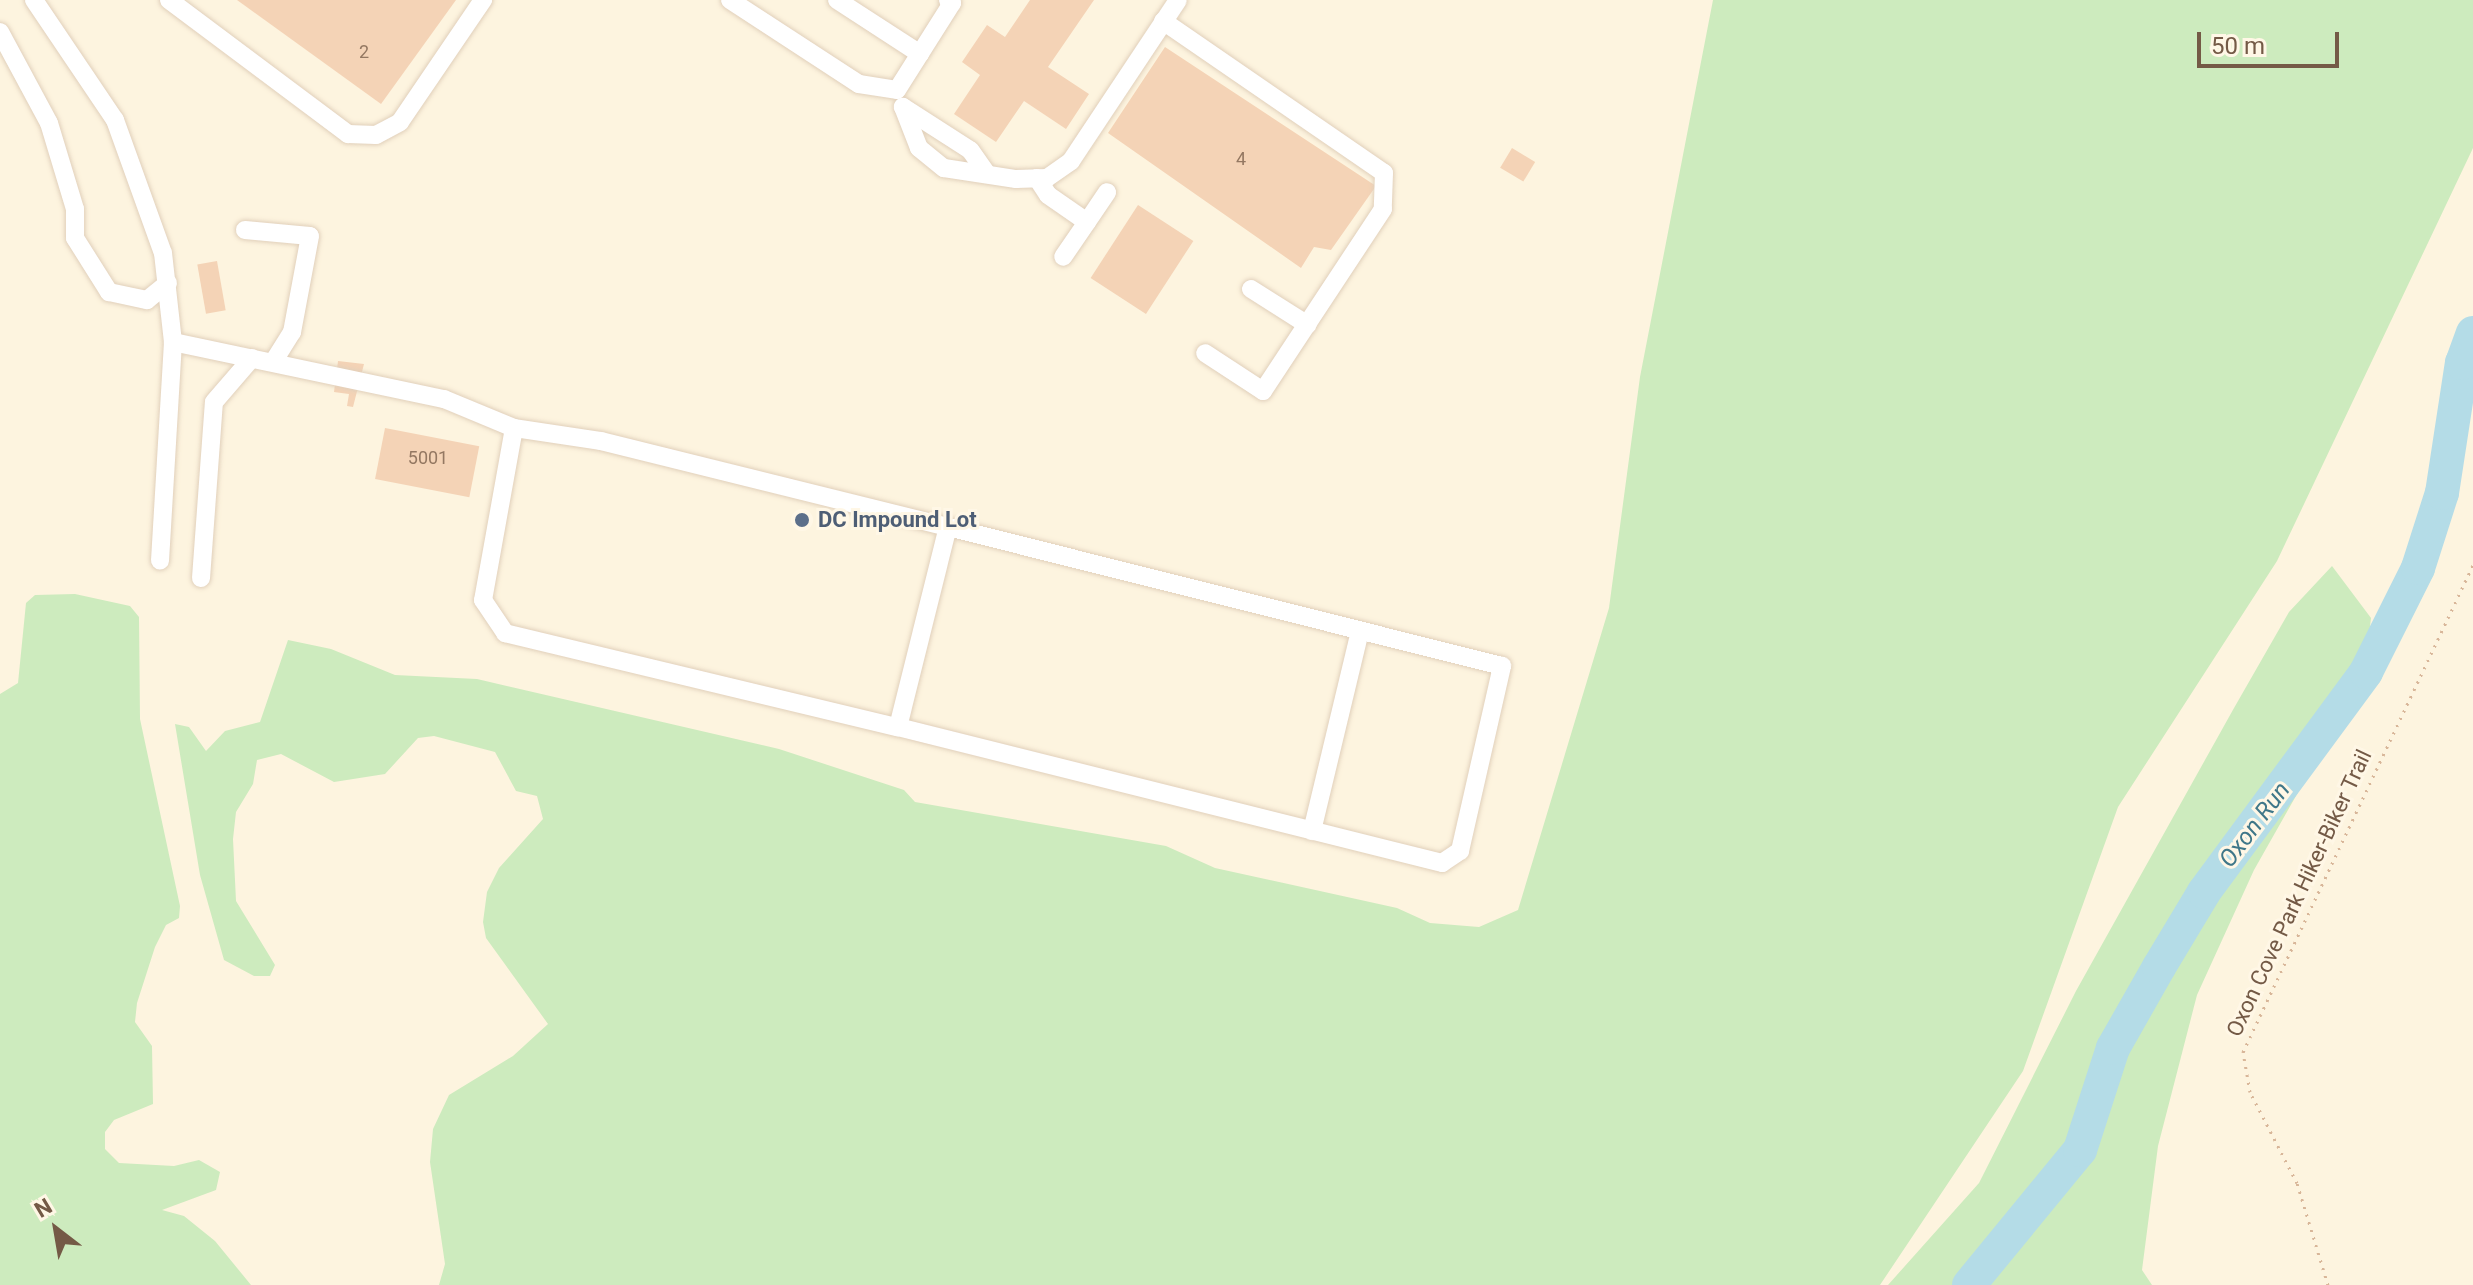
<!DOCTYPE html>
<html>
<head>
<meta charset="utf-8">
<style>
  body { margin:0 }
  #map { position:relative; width:2473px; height:1285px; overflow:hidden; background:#fdf4df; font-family:Roboto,sans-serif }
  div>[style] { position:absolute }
  .green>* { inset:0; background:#cdebbe }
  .river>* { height:34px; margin:-17px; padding:0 17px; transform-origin:17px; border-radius:17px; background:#b4dce7 }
  .building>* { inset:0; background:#f4d3b6; transform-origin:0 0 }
  .path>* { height:3px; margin-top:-1.5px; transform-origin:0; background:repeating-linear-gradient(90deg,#d8b699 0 2px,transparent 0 8px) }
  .roads { filter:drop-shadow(0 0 2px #e1d0bb) drop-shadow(0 0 2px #e1d0bb) }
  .minor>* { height:18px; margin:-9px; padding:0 9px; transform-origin:9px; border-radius:9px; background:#fff }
  .dots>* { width:22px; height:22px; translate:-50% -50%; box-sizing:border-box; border:4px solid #fff7e6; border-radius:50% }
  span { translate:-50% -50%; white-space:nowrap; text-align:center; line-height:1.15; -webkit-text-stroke:6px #fff7e6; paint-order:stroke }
  .number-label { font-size:18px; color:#947862 }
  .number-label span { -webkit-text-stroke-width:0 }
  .service-label { font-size:22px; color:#4e5e75; font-weight:700 }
  .left { translate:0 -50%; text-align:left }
  .street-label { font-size:22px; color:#745a46 }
  .water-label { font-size:24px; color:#3f7789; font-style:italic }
  .north { position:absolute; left:16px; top:1189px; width:80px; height:80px; -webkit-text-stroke:6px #fff7e6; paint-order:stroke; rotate:329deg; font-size:22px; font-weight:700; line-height:32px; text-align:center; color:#745a46 }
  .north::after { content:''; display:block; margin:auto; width:28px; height:36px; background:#745a46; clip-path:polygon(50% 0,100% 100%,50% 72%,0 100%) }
  .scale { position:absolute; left:2197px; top:32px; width:142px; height:36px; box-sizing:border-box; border:4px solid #745a46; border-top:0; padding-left:10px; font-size:24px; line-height:28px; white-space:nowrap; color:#745a46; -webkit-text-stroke:6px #fff7e6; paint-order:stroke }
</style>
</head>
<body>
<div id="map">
  <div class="green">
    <div style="clip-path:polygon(1713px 0,2473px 0,2473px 148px,2277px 561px,2118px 807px,2023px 1071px,1880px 1285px,439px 1285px,445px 1264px,430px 1162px,433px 1129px,449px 1095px,513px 1056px,548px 1024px,486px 938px,483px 922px,487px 892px,499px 868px,543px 819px,537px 796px,516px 791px,495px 752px,434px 736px,418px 738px,385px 774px,334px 782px,281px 754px,257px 760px,253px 784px,236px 812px,233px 839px,236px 901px,275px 965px,270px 976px,254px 976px,224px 960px,200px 875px,175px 724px,189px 727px,206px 751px,225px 731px,260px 722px,288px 640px,331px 649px,395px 675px,477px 679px,779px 749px,904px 790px,915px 802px,1166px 846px,1215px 868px,1397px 908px,1430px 923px,1479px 927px,1518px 910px,1609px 608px,1640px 377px)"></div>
    <div style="clip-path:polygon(2332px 566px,2371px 618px,2364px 676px,2254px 870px,2197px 995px,2158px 1146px,2142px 1270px,2152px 1285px,1888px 1285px,1979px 1183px,2076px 991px,2234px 708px,2289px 612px)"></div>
    <div style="clip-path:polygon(75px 594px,130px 606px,139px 617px,140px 719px,180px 906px,179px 918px,166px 925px,155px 947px,137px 1003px,135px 1022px,152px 1046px,153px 1104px,114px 1120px,105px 1132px,105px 1149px,119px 1163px,174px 1166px,199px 1160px,220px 1172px,216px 1190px,162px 1210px,184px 1216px,215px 1241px,251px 1285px,0 1285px,0 694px,18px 683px,26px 603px,35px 595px)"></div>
  </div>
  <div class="river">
    <div style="left:1969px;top:1285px;width:175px;rotate:-50.6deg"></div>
    <div style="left:2080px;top:1150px;width:107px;rotate:-72.1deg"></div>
    <div style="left:2113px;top:1048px;width:93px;rotate:-60.4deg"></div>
    <div style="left:2159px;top:967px;width:87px;rotate:-59deg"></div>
    <div style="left:2204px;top:892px;width:273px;rotate:-53.6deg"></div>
    <div style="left:2366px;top:672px;width:116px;rotate:-63.4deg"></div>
    <div style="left:2418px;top:568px;width:79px;rotate:-72.3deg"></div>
    <div style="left:2442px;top:493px;width:132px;rotate:-81.3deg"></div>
    <div style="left:2462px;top:363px;width:32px;rotate:-70deg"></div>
  </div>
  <div class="building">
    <div style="clip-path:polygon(237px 0,456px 0,381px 104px)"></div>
    <div style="clip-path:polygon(1030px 0,1094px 0,1048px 67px,1089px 94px,1066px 129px,1024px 101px,996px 142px,954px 114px,980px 75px,962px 62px,987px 25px,1005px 37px)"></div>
    <div style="clip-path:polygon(1165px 47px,1376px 186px,1331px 250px,1314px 247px,1301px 268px,1108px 133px)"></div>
    <div style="left:1512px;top:148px;width:27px;height:23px;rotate:31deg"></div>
    <div style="left:1138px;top:205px;width:66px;height:87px;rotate:33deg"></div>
    <div style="left:217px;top:261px;width:50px;height:20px;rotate:80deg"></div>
    <div style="clip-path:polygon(338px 361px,364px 364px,353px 407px,347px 406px,349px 394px,334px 392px)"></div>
    <div style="left:385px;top:428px;width:96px;height:52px;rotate:11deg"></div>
  </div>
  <div class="path">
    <div style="left:2328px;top:1285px;width:107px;rotate:-106.9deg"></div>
    <div style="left:2297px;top:1183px;width:102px;rotate:-117.3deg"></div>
    <div style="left:2250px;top:1092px;width:41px;rotate:-99.9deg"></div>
    <div style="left:2243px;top:1052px;width:539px;rotate:-64.72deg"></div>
  </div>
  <div class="roads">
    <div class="minor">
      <div style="left:34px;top:0;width:145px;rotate:56deg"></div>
      <div style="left:115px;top:120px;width:141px;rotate:70.2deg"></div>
      <div style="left:163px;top:253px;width:90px;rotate:83.6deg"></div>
      <div style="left:173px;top:342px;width:219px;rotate:93.4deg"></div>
      <div style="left:169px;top:0;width:224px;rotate:36.8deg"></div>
      <div style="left:348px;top:134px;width:28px;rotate:2deg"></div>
      <div style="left:376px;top:135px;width:27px;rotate:-28deg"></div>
      <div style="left:400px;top:122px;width:148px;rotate:-55.8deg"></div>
      <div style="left:730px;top:0;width:154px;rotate:33.1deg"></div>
      <div style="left:859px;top:84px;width:38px;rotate:9deg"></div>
      <div style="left:837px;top:0;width:99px;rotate:33deg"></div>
      <div style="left:1163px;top:21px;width:268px;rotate:34.5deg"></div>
      <div style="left:1384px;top:173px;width:36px;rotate:92deg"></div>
      <div style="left:1383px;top:209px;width:218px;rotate:123.4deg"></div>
      <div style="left:1263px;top:391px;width:69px;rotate:-146.8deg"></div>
      <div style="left:0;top:32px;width:103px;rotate:61.7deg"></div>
      <div style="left:49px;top:123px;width:90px;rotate:73.2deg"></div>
      <div style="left:75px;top:209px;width:29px;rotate:90deg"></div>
      <div style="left:75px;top:238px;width:64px;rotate:57.8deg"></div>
      <div style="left:109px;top:292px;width:39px;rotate:12deg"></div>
      <div style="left:147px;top:300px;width:27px;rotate:-39deg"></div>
      <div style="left:897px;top:90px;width:103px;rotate:-57.7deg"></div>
      <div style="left:952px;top:3px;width:5px;rotate:-143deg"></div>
      <div style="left:987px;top:174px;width:29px;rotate:-125deg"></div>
      <div style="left:970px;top:150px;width:80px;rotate:-147.3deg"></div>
      <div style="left:903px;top:107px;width:44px;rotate:68.7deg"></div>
      <div style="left:919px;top:148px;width:32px;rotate:39deg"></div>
      <div style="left:944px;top:168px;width:73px;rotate:8.7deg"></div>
      <div style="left:1016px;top:179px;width:31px;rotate:-2deg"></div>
      <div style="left:1047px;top:178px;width:29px;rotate:-35deg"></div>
      <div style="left:1071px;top:161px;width:193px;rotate:-56.4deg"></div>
      <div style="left:1037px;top:178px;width:20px;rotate:57deg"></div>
      <div style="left:1048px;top:195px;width:47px;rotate:34.7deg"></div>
      <div style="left:1087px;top:222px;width:42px;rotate:124.4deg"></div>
      <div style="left:1087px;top:222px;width:36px;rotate:-56deg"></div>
      <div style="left:245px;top:230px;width:65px;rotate:5.3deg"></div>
      <div style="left:310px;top:236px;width:98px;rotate:100.6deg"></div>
      <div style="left:292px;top:332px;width:34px;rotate:122deg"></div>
      <div style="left:1251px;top:289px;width:67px;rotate:32.3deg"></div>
      <div style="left:173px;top:342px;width:277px;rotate:11.9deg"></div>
      <div style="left:444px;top:399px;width:76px;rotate:22.5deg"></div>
      <div style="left:514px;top:428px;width:175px;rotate:100.2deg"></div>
      <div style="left:483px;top:600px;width:40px;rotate:56deg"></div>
      <div style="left:505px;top:633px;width:404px;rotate:13.5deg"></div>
      <div style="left:898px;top:727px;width:206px;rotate:-76deg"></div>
      <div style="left:948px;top:527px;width:357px;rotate:-166.1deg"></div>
      <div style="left:601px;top:441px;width:88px;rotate:-171.5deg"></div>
      <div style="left:201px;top:578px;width:176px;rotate:-85.8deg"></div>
      <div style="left:214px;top:402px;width:58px;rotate:-49.2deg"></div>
      <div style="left:898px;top:727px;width:561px;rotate:14.04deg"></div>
      <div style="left:1442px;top:863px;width:22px;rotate:-34deg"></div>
      <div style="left:1460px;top:851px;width:190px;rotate:-77.2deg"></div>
      <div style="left:1502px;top:666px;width:571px;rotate:-165.92deg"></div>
      <div style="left:1312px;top:831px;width:206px;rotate:-76.5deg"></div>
    </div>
  </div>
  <div class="dots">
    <div style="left:802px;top:520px;background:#5c6f8a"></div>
  </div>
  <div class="number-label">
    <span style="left:364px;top:52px">2</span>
    <span style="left:1241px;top:159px">4</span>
    <span style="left:428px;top:458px">5001</span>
  </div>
  <div class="service-label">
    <span class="left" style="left:818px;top:520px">DC Impound Lot</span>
  </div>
  <div class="street-label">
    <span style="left:2299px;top:893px;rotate:-65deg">Oxon Cove Park Hiker-Biker Trail</span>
  </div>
  <div class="water-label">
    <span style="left:2255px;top:825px;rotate:-53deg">Oxon Run</span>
  </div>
  <div class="north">N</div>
  <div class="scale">50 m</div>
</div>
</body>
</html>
